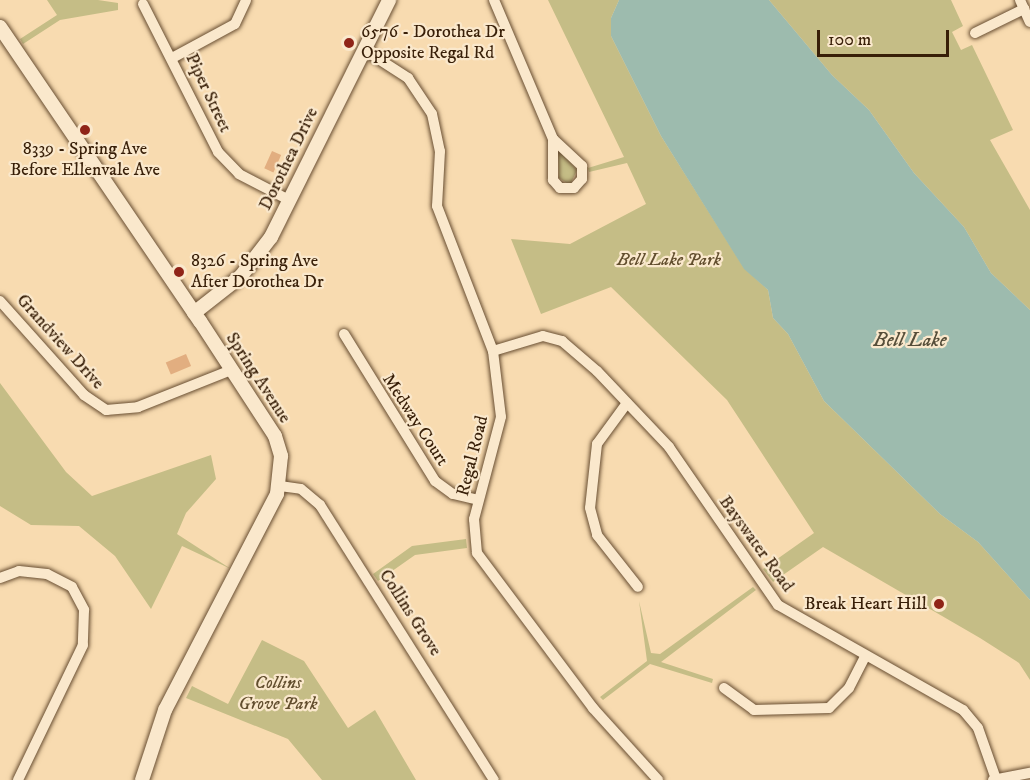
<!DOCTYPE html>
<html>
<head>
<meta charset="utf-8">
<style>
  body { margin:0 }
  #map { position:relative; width:1030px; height:780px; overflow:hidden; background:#f8dbb0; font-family:"IM FELL DW Pica",serif }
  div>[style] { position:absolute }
  .green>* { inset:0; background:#c5bd86 }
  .water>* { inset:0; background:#9dbbae }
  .building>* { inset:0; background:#e2ae80; transform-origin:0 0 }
  .roads { filter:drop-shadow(0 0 2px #684e32) drop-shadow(0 0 2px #684e32) }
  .minor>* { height:10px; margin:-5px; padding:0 5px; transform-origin:5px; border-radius:5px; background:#fae8cc }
  .tertiary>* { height:14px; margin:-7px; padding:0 7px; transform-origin:7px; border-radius:7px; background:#fae8cc }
  .dots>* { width:16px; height:16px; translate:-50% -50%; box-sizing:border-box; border:3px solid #fae8cc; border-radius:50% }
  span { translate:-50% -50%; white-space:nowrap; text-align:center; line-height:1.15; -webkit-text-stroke:4.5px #fae8cc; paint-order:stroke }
  .poi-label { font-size:18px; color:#381f08 }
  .left { translate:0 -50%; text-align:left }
  .right { translate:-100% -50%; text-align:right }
  .street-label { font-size:18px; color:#381f08 }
  .park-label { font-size:18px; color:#624e2e; font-style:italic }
  .water-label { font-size:20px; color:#564e3a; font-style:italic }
  .scale { position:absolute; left:817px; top:30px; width:132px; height:27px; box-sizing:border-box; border:3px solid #381f08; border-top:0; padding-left:8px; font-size:18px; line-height:21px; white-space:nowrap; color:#381f08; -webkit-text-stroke:4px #fae8cc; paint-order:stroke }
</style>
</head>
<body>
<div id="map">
  <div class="green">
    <div style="clip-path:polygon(47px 0,98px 0,118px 3px,118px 10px,60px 20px,23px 44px,20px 39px,57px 15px)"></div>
    <div style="clip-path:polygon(548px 0,619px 0,611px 18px,611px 36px,661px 136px,744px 268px,768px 290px,773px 318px,788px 334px,824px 401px,940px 514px,978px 542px,1030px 600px,1030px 680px,1019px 663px,980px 638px,823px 547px,773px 582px,763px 569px,814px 533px,727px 400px,611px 287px,541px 314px,511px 239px,570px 244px,646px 204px,627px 163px,589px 172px,588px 168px,624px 157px)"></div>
    <div style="clip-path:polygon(769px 0,951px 0,963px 26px,952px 32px,961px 50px,972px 45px,1013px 130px,990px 140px,1030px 210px,1030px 310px,991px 273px,964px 227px,914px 173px,869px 110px,832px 75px)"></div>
    <div style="clip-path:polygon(558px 148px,577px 170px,570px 185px,559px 178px)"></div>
    <div style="clip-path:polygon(0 383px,66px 472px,92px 496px,211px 455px,216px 479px,186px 513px,177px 534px,231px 569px,182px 546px,151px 609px,115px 556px,79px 526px,31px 525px,0 506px)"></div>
    <div style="clip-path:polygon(466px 539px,467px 548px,415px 555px,378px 581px,373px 574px,412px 546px)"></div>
    <div style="clip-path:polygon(753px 587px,756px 590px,661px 662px,713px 679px,712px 683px,650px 664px,603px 700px,600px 697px,647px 661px,639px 601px,651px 653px,660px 654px)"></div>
    <div style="clip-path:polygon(262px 640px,304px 661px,348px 728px,375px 710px,416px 780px,322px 780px,288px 739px,186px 698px,192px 686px,228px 704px)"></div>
  </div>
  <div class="water">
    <div style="clip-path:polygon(619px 0,769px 0,832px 75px,869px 110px,914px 173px,964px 227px,991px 273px,1030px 310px,1030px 600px,978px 542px,940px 514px,824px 401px,788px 334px,773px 318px,768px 290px,744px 269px,661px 136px,611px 36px,611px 18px)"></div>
  </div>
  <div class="building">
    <div style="left:272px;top:151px;width:10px;height:19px;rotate:24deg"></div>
    <div style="left:186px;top:354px;width:13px;height:22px;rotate:67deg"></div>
  </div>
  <div class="roads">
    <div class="minor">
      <div style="left:494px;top:0;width:151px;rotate:67deg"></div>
      <div style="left:1020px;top:0;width:24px;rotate:66deg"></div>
      <div style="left:143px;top:4px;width:166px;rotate:63.1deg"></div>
      <div style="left:218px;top:152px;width:30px;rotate:46deg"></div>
      <div style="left:239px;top:174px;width:56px;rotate:27.5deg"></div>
      <div style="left:975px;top:33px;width:55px;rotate:-26.1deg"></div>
      <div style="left:363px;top:49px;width:54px;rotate:32.8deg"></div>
      <div style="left:408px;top:78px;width:43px;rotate:56.3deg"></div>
      <div style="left:432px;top:114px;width:38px;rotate:78deg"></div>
      <div style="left:440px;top:151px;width:55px;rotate:93.1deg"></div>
      <div style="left:437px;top:206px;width:155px;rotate:68.9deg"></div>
      <div style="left:493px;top:351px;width:66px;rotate:83.1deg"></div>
      <div style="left:501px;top:417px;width:106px;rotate:104.8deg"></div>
      <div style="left:474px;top:519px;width:34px;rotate:85deg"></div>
      <div style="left:477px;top:553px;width:194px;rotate:53.2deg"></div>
      <div style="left:593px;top:708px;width:97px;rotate:47.9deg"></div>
      <div style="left:174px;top:57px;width:69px;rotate:-28.4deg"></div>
      <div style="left:235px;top:24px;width:26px;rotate:-65deg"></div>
      <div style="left:553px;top:139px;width:40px;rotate:43deg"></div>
      <div style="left:582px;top:166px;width:13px;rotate:90deg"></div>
      <div style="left:582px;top:179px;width:12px;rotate:132deg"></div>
      <div style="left:574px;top:188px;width:14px;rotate:180deg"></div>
      <div style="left:560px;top:188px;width:11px;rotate:-131deg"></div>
      <div style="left:553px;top:180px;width:41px;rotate:-90deg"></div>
      <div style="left:0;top:301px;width:126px;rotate:48.2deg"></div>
      <div style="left:84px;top:395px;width:27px;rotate:34deg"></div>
      <div style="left:106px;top:410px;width:32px;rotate:-5deg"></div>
      <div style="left:138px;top:407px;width:100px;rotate:-21.7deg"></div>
      <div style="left:344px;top:334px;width:173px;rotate:58.2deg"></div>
      <div style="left:435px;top:481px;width:22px;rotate:36deg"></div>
      <div style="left:453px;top:494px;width:26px;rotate:13deg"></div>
      <div style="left:493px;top:351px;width:52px;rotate:-16.7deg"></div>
      <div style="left:543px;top:336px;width:20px;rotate:15deg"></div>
      <div style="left:562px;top:341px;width:46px;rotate:40.6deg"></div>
      <div style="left:597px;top:371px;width:105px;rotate:46.5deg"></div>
      <div style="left:669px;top:447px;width:192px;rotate:55.4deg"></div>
      <div style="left:778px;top:605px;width:213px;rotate:29.6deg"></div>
      <div style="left:963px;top:710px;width:23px;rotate:50deg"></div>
      <div style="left:978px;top:728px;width:54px;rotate:70.6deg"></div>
      <div style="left:627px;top:403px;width:51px;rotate:126.2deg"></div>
      <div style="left:597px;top:444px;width:64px;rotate:96.2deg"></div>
      <div style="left:590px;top:508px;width:28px;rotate:75deg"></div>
      <div style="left:597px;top:535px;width:66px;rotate:51.7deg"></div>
      <div style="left:280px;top:486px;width:21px;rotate:8deg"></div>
      <div style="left:301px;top:489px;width:25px;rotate:40deg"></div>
      <div style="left:320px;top:505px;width:325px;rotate:57.7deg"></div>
      <div style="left:0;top:578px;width:20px;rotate:-20deg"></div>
      <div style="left:19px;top:571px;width:28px;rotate:6deg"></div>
      <div style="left:47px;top:574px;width:28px;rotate:27deg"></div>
      <div style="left:72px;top:587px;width:26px;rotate:62deg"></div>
      <div style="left:84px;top:610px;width:35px;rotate:92deg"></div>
      <div style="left:83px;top:645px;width:150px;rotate:115.7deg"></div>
      <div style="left:724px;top:688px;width:37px;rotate:36deg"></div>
      <div style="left:754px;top:710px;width:75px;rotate:-1.5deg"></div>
      <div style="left:829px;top:708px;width:28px;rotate:-45deg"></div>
      <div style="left:849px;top:688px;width:36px;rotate:-63deg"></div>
      <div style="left:993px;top:780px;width:38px;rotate:-11deg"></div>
    </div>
    <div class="tertiary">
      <div style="left:0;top:27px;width:356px;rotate:55.8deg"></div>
      <div style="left:200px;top:321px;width:137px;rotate:56.9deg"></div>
      <div style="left:275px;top:436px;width:21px;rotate:73deg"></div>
      <div style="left:281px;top:456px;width:38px;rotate:96deg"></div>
      <div style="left:277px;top:494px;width:243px;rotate:117.4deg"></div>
      <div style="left:165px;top:710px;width:74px;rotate:108.2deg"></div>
      <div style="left:194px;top:313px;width:60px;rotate:-38.2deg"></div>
      <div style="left:241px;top:276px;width:49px;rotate:-52.4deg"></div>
      <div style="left:271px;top:237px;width:265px;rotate:-63.5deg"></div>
    </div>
  </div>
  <div class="dots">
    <div style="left:349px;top:43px;background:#8f2418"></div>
    <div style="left:85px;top:130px;background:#8f2418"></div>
    <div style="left:179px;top:272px;background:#8f2418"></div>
    <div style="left:939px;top:604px;background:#8f2418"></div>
  </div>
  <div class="poi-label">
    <span class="left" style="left:361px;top:43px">6576 - Dorothea Dr<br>Opposite Regal Rd</span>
    <span style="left:85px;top:160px">8339 - Spring Ave<br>Before Ellenvale Ave</span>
    <span class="left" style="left:191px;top:272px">8326 - Spring Ave<br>After Dorothea Dr</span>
    <span class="right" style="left:927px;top:604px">Break Heart Hill</span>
  </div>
  <div class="street-label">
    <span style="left:208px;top:93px;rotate:65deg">Piper Street</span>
    <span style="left:289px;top:159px;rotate:-64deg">Dorothea Drive</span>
    <span style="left:60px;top:342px;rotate:48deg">Grandview Drive</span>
    <span style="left:258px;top:378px;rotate:57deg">Spring Avenue</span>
    <span style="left:415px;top:420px;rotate:57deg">Medway Court</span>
    <span style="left:473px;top:456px;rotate:-76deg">Regal Road</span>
    <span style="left:756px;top:544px;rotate:54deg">Bayswater Road</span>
    <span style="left:410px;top:613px;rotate:57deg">Collins Grove</span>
  </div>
  <div class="park-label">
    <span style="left:669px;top:260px">Bell Lake Park</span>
    <span style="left:278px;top:694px">Collins<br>Grove Park</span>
  </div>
  <div class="water-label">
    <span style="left:910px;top:340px">Bell Lake</span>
  </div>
  <div class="scale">100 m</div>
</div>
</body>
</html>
